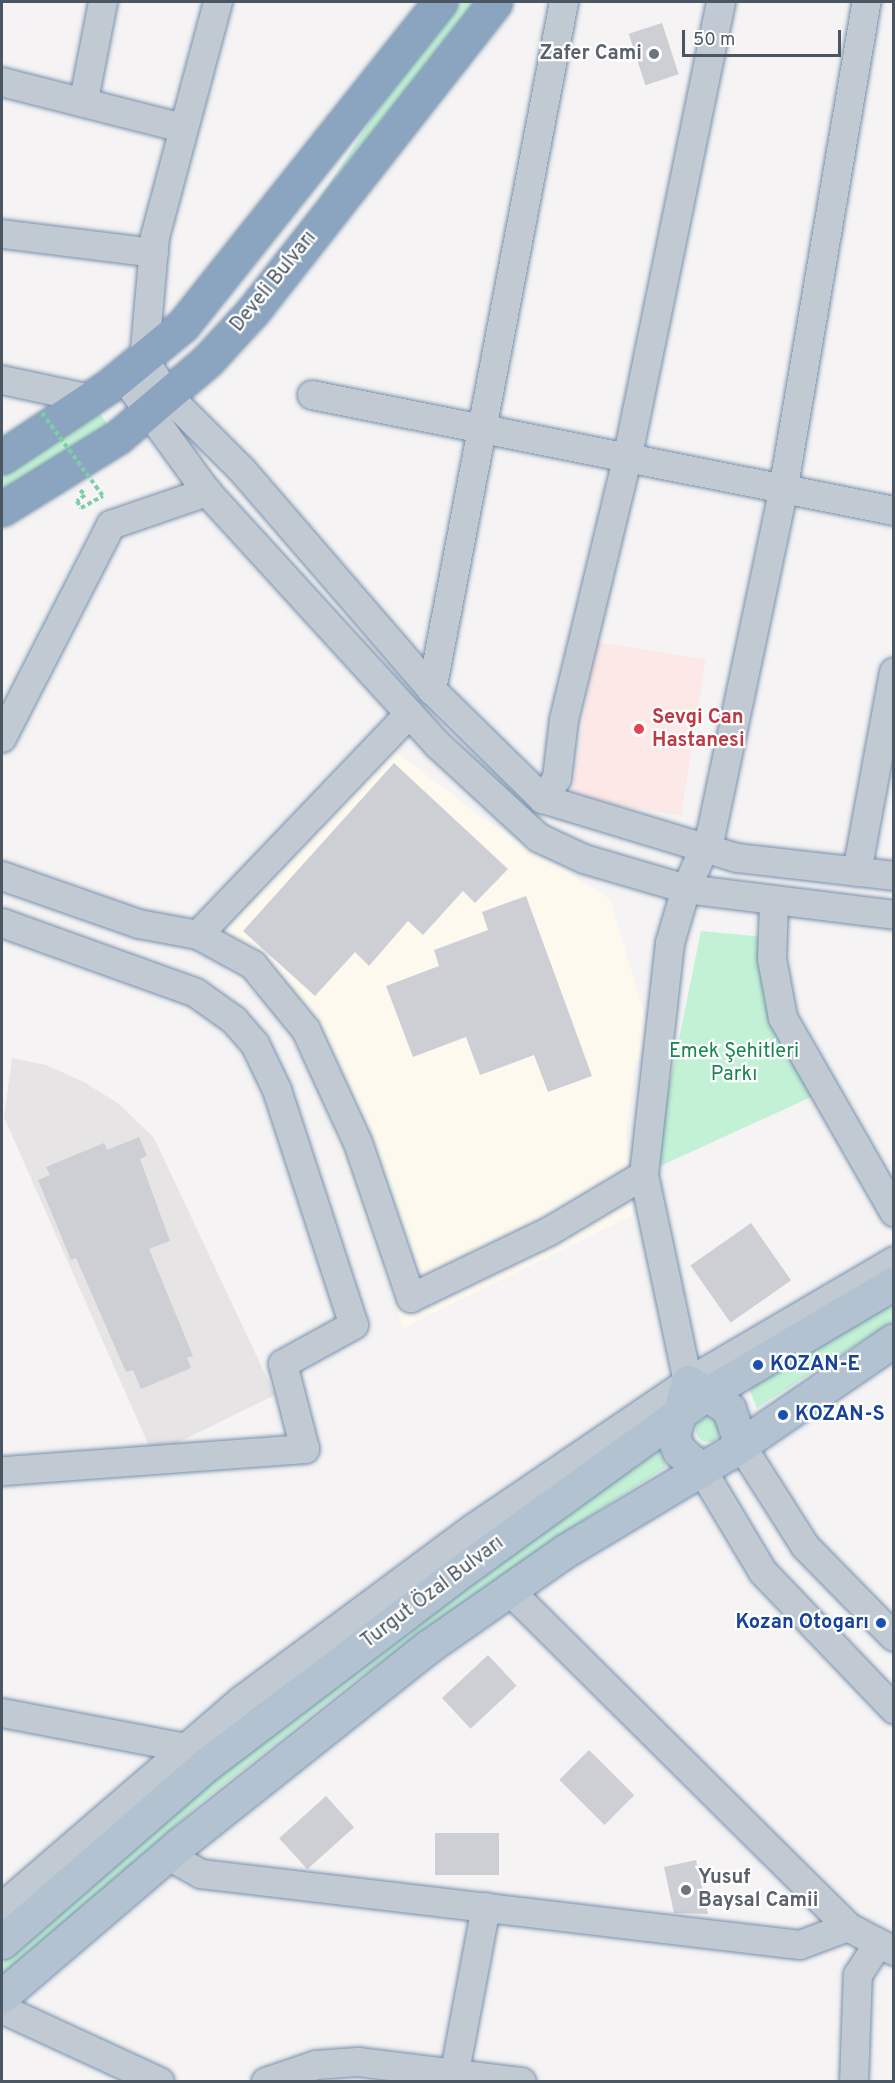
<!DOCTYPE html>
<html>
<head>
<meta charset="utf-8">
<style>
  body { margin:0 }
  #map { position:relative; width:895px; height:2083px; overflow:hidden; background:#f5f3f3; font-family:Overpass,sans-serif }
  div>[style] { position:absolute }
  .commercial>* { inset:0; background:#fdf9ef }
  .education>* { inset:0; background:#e6e4e5 }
  .medical>* { inset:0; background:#fce8e6; transform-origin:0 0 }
  .green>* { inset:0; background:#c3f1d5 }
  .round { border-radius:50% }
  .building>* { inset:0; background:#cdcfd5; transform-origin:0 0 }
  .path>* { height:4px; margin-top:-2px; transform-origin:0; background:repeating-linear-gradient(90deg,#7ad0a6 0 4.5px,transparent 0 7.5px) }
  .roads { filter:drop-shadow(0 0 2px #7690ad) drop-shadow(0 0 2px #7690ad) }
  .minor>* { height:28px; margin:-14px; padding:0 14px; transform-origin:14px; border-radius:14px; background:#c1cad2 }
  .major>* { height:33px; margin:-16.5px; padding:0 16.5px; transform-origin:16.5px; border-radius:16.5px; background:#b3c2d1 }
  .highway>* { height:33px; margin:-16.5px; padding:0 16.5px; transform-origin:16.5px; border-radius:16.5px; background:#8ba5c1 }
  .path-bridge>* { height:4px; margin-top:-2px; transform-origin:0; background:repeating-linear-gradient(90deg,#7ad0a6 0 4.5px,transparent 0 7.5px) }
  .dots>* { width:16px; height:16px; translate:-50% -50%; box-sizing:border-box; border:3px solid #fff; border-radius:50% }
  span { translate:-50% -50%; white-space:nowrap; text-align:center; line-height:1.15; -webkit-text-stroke:4.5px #fff; paint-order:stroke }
  .worship-label { font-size:20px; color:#5b616d; font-weight:700 }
  .right { translate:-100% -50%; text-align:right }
  .left { translate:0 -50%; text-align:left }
  .street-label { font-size:20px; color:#4a5661 }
  .health-label { font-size:20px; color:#be3a42; font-weight:700 }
  .park-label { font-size:20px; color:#17864f }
  .transit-label { font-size:20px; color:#164399; font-weight:700 }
  .frame { position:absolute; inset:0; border:3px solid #4a5661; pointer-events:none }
  .scale { position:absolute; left:682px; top:30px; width:159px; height:27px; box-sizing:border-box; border:3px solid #4a5661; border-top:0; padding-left:8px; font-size:18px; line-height:21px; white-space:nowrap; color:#4a5661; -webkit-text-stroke:4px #fff; paint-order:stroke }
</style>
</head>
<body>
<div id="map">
  <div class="commercial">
    <div style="clip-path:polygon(391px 748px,483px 818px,610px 899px,649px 1030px,634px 1070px,626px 1133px,633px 1215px,403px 1328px,315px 1080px,272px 1008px,206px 952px)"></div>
  </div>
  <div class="education">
    <div style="clip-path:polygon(12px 1058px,46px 1065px,84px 1082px,119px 1104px,154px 1138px,275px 1395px,153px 1455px,4px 1117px)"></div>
  </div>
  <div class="medical">
    <div style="left:596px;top:642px;width:111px;height:158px;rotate:9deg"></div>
  </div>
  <div class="green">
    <div style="clip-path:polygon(457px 2px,475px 2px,318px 201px,380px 106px)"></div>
    <div style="clip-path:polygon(100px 413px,112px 432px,2px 491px,2px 475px)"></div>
    <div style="clip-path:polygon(701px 931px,765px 937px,820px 1093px,658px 1167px,661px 1127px)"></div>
    <div style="clip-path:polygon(893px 1303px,893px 1321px,757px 1408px,748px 1387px)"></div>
    <div class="round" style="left:696px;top:1418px;width:24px;height:24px"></div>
    <div style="clip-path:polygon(657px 1445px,666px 1467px,551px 1541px,347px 1687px,202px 1802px,2px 1978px,2px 1963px,198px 1789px)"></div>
  </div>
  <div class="building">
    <div style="left:662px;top:23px;width:54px;height:35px;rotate:72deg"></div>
    <div style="clip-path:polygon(394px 763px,508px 869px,475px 903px,463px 891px,423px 935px,408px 921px,369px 966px,355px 952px,315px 996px,243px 931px)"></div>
    <div style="clip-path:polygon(526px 896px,592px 1076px,548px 1092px,534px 1055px,480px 1075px,466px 1037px,413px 1057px,386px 986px,439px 966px,434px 950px,488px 930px,482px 912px)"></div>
    <div style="clip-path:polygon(139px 1137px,147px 1156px,140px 1159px,170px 1241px,149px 1249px,193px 1356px,187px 1358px,191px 1368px,141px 1389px,133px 1370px,126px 1372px,76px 1258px,71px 1260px,38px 1180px,50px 1175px,46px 1167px,104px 1143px,107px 1150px)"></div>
    <div style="left:751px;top:1223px;width:70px;height:74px;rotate:55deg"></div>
    <div style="left:488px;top:1655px;width:42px;height:63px;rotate:47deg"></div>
    <div style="left:589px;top:1750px;width:64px;height:42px;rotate:45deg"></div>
    <div style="left:326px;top:1796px;width:42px;height:63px;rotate:48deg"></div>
    <div style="left:435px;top:1833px;width:64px;height:42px"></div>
    <div style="clip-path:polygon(696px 1860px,708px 1914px,674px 1913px,664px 1867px)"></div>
  </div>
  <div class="path">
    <div style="left:80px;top:490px;width:7px;rotate:45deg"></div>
    <div style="left:85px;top:495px;width:10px;rotate:143deg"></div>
    <div style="left:77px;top:501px;width:8px;rotate:60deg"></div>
    <div style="left:81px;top:508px;width:25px;rotate:-29deg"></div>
  </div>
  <div class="roads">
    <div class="minor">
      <div style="left:218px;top:2px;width:243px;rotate:105deg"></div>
      <div style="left:155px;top:237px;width:123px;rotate:95.1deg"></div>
      <div style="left:144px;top:360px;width:45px;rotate:56deg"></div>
      <div style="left:169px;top:397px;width:103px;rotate:45deg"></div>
      <div style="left:242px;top:470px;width:291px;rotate:49.2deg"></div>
      <div style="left:432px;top:690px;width:156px;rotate:44.5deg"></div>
      <div style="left:543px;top:799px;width:203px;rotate:16.9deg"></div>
      <div style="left:737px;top:858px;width:158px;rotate:6.5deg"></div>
      <div style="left:2px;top:82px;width:187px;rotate:14.3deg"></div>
      <div style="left:84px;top:100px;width:100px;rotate:-79deg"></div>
      <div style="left:2px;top:234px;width:153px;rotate:7.1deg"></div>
      <div style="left:123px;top:376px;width:143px;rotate:54.1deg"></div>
      <div style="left:207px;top:492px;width:341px;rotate:47.6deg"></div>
      <div style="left:437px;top:744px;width:139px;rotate:42.7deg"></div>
      <div style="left:539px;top:838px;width:50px;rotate:25deg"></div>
      <div style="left:584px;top:859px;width:106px;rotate:16.4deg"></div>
      <div style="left:686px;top:889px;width:210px;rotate:7.1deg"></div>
      <div style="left:2px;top:380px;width:91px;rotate:12.1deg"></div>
      <div style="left:312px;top:395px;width:593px;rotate:11.27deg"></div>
      <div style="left:432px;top:690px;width:701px;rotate:-79.14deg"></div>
      <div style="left:2px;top:738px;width:239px;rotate:-62.9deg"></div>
      <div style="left:111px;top:525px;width:102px;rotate:-19deg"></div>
      <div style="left:543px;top:799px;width:25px;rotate:-56deg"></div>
      <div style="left:557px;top:778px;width:58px;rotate:-83.1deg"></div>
      <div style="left:564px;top:720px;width:268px;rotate:-76.4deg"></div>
      <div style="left:627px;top:460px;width:468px;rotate:-78.4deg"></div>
      <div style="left:857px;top:872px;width:203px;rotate:-79.5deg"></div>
      <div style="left:2px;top:876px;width:145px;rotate:19.3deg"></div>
      <div style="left:139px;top:924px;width:60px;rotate:10.6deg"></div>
      <div style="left:198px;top:935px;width:306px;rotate:-46.3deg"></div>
      <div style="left:774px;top:904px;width:55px;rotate:92.1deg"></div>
      <div style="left:772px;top:959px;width:60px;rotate:79.4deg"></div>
      <div style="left:783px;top:1018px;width:224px;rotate:60.2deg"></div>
      <div style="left:2px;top:923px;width:206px;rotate:19.8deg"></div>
      <div style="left:196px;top:993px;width:47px;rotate:35.4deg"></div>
      <div style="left:234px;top:1020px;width:32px;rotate:49deg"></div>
      <div style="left:255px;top:1044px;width:51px;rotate:64.4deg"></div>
      <div style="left:277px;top:1090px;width:247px;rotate:71.9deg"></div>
      <div style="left:354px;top:1325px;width:81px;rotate:151.2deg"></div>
      <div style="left:283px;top:1364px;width:88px;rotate:75.5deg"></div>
      <div style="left:305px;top:1449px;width:304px;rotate:175.8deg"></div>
      <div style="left:198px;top:935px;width:63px;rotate:28.6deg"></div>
      <div style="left:253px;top:965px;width:84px;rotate:50.8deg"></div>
      <div style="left:306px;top:1030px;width:124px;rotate:65.3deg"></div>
      <div style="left:358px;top:1143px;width:164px;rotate:71.1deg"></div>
      <div style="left:411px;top:1298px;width:154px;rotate:-25.7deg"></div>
      <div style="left:550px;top:1231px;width:109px;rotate:-30.8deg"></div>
      <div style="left:688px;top:1382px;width:212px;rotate:-102deg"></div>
      <div style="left:644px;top:1175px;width:233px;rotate:-83.6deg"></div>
      <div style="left:670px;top:943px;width:56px;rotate:-73.5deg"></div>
      <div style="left:686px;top:889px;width:60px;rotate:-65.6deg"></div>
      <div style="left:711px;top:834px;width:350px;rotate:-78.1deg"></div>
      <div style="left:783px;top:491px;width:496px;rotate:-80.3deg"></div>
      <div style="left:741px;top:1445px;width:120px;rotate:57.6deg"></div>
      <div style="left:805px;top:1546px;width:127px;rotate:45.6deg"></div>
      <div style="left:702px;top:1470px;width:119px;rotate:59.1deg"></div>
      <div style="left:763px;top:1572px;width:190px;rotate:46.3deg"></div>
      <div style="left:508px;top:1589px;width:479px;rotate:44.8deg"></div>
      <div style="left:848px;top:1927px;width:52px;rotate:27.6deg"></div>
      <div style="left:2px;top:1713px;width:186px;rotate:10.8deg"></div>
      <div style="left:185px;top:1748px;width:11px;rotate:38deg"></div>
      <div style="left:167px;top:1855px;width:39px;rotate:29deg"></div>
      <div style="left:201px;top:1874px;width:603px;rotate:6.76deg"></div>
      <div style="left:800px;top:1945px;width:51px;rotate:-20.6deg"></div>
      <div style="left:2px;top:1907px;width:317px;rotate:-40.8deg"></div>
      <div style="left:242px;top:1700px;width:290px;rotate:-36.6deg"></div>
      <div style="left:475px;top:1527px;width:258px;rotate:-34.2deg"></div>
      <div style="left:688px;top:1382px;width:239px;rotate:-30.4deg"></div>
      <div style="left:2px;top:2009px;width:174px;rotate:24.8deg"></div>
      <div style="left:266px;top:2082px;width:53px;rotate:-18.8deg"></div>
      <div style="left:316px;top:2065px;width:42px;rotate:-4.1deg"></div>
      <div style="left:358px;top:2062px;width:165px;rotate:7deg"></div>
      <div style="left:453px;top:2082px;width:178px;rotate:-79.3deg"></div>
      <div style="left:854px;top:2082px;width:107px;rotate:-87.9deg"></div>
      <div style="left:858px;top:1975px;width:37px;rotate:-57deg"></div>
    </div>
    <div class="major">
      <div style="left:702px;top:1470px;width:30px;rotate:-140deg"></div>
      <div style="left:679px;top:1451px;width:16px;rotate:-112deg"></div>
      <div style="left:673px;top:1436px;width:56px;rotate:-74.5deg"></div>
      <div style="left:688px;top:1382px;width:49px;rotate:33.4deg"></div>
      <div style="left:729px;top:1409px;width:38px;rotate:72deg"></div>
      <div style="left:2px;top:1942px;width:271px;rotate:-41deg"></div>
      <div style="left:207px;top:1764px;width:308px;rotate:-37.2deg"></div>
      <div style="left:452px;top:1578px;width:316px;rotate:-35.9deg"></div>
      <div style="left:708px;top:1393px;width:216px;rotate:-30.6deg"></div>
      <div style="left:2px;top:1996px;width:234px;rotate:-40.5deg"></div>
      <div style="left:180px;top:1844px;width:318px;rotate:-38.5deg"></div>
      <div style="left:429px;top:1646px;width:166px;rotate:-34.9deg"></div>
      <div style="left:565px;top:1551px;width:191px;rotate:-30.9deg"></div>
      <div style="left:729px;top:1453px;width:200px;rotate:-34.4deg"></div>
    </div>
    <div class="highway">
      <div style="left:2px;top:457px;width:128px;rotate:-33.6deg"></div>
      <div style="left:109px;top:386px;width:96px;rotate:-39.5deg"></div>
      <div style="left:183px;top:325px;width:413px;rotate:-51.5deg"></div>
      <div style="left:2px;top:509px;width:137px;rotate:-31.8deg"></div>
      <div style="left:118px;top:437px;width:118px;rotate:-40.5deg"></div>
      <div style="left:208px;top:360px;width:67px;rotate:-47.4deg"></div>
      <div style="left:253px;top:311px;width:392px;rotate:-51.9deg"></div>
    </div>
  </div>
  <div class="path-bridge">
    <div style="left:42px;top:413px;width:103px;rotate:53.7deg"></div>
  </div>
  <div class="dots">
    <div style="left:654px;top:54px;background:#6b7280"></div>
    <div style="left:639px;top:729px;background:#e0444e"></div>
    <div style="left:758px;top:1365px;background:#1a4fb4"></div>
    <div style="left:783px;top:1415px;background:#1a4fb4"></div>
    <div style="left:881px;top:1623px;background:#1a4fb4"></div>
    <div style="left:686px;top:1890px;background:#6b7280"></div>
  </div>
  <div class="worship-label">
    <span class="right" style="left:642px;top:54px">Zafer Cami</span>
    <span class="left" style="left:698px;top:1890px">Yusuf<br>Baysal Camii</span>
  </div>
  <div class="street-label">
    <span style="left:274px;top:282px;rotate:-51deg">Develi Bulvarı</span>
    <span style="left:433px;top:1593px;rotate:-37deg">Turgut Özal Bulvarı</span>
  </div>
  <div class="health-label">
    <span class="left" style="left:652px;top:730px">Sevgi Can<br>Hastanesi</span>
  </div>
  <div class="park-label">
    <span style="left:734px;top:1064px">Emek Şehitleri<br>Parkı</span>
  </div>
  <div class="transit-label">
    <span class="left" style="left:770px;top:1365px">KOZAN-E</span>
    <span class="left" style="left:795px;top:1415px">KOZAN-S</span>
    <span class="right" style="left:869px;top:1623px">Kozan Otogarı</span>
  </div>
  <div class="frame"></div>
  <div class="scale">50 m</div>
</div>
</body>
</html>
